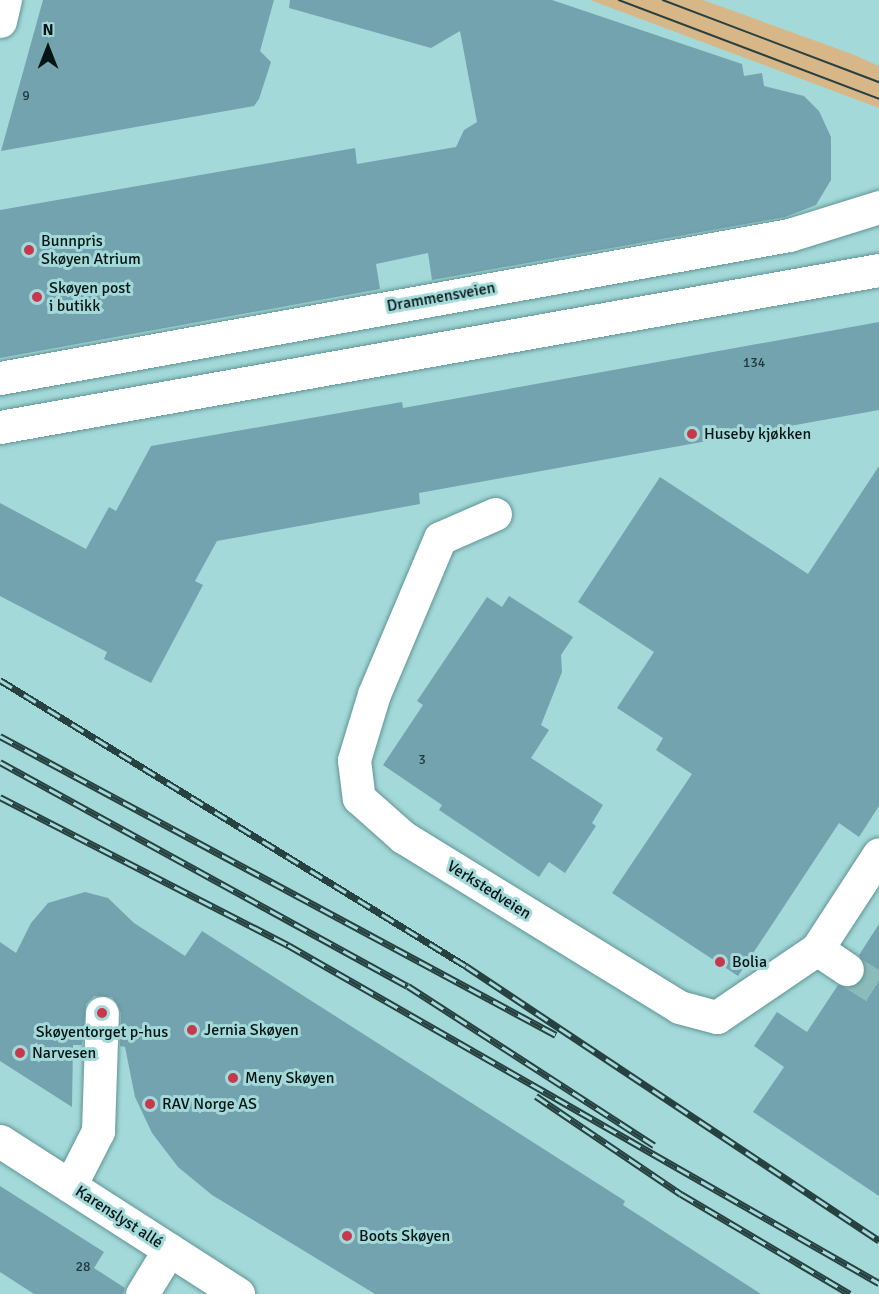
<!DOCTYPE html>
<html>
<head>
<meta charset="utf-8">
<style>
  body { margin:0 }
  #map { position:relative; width:879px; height:1294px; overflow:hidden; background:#a4d9d9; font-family:Signika,sans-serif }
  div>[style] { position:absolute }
  .green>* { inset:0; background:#d7b788 }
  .building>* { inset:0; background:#74a3b0 }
  .minor-tunnel>* { height:33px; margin-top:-16.5px; transform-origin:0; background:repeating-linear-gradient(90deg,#8cbbbb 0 33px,transparent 0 49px) }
  .roads { filter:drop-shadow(0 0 2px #619494) drop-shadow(0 0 2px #619494) }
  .minor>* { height:33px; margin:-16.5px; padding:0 16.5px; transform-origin:16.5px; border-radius:16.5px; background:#fff }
  .major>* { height:33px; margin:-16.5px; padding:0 16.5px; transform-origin:16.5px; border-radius:16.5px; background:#fff }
  .tram>* { height:1.5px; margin:-0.75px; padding:0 0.75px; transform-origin:0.75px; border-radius:0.75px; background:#274141 }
  .rail>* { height:7px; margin-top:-3.5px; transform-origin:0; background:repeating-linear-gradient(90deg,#a4d9d9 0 14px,#274141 0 28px); box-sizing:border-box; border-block:2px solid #274141 }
  .dots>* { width:16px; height:16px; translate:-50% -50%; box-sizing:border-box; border:3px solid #a4d9d9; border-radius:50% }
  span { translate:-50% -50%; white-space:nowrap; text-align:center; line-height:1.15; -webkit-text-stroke:6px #a4d9d9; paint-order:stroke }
  .number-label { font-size:14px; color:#1e383b }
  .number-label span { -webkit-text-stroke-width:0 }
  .poi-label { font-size:16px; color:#021414 }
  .left { translate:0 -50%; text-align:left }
  .street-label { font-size:16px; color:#021414 }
  .north { position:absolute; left:18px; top:18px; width:60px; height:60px; -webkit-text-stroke:4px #a4d9d9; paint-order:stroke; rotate:0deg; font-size:16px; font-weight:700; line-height:24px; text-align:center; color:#021414 }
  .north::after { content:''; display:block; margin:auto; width:21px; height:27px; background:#021414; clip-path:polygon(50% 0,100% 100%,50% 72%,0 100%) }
</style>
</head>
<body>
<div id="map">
  <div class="green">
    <div style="clip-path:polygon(590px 0,703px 0,852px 54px,879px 66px,879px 108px)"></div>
  </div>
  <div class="building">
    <div style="clip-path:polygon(43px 0,274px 0,260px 51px,271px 62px,259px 99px,254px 106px,1px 151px)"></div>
    <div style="clip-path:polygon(290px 0,552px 0,742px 64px,744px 76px,762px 73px,764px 86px,804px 96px,819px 111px,831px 137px,831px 180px,816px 205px,785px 217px,432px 280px,428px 253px,376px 264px,380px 289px,0 358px,0 210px,355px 148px,357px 164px,456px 147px,464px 130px,477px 122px,460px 31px,431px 48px,289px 8px)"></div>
    <div style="clip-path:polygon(879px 322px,879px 410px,419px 493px,420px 504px,217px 541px,195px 581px,203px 585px,151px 683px,104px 659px,107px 652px,0 596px,0 503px,86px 549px,109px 507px,116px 511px,151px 446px,402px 402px,403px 408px)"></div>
    <div style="clip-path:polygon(879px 466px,879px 806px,859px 837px,839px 823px,738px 976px,612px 893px,692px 774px,656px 750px,663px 738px,617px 708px,654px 652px,578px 602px,660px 477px,808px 574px)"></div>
    <div style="clip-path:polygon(509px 596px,573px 637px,561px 655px,562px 672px,541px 725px,549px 730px,531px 758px,603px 805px,592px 823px,596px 826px,565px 873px,549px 862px,539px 877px,439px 810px,442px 805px,383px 765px,423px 705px,417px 701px,487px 597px,502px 607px)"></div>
    <div style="clip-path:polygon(85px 892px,108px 898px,134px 923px,185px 956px,202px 931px,625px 1201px,623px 1205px,761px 1294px,375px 1294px,212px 1195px,178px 1167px,152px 1133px,135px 1097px,125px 1047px,120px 1046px,121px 1013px,112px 997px,94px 996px,86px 1004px,82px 1045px,73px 1045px,72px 1107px,0 1061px,0 942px,16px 953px,31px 923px,48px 903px)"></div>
    <div style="clip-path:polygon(879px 924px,879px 1196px,753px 1112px,784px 1067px,754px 1046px,777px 1012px,807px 1032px,838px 985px,855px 986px,862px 980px,866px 970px,859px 955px)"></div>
    <div style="clip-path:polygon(0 1186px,104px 1252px,94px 1268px,125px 1288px,123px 1294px,34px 1294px,0 1272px)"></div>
  </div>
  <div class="minor-tunnel">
    <div style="left:847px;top:969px;width:38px;rotate:32deg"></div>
  </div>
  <div class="roads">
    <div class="minor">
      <div style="left:0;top:21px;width:22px;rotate:-77deg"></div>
      <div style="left:495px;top:514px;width:60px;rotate:156.4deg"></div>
      <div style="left:440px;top:538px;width:169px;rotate:112.9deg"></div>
      <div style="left:374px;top:694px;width:69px;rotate:106.9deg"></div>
      <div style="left:354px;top:760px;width:38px;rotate:83deg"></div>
      <div style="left:359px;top:798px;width:59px;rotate:41.6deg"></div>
      <div style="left:403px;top:837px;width:324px;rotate:31.6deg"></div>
      <div style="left:679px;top:1007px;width:39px;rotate:15deg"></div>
      <div style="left:717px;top:1017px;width:121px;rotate:-34.2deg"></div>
      <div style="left:817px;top:949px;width:113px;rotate:-56.9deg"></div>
      <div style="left:817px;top:949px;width:36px;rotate:34deg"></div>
      <div style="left:0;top:1141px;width:283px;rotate:32.7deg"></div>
      <div style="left:70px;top:1186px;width:62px;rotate:-63deg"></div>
      <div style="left:98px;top:1131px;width:118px;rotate:-88.1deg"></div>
      <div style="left:142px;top:1294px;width:52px;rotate:-58.5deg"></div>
    </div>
    <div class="major">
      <div style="left:0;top:378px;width:802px;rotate:-10.27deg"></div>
      <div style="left:789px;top:235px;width:94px;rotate:-17.3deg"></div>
      <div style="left:0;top:427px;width:893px;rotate:-10.13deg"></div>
    </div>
  </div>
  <div class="tram">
    <div style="left:619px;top:0;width:278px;rotate:20.8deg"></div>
    <div style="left:663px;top:0;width:231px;rotate:20.8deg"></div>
  </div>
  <div class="rail">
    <div style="left:0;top:680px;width:547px;rotate:31.54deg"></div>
    <div style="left:466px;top:966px;width:496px;rotate:33.6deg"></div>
    <div style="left:0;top:736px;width:631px;rotate:28.27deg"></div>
    <div style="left:0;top:762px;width:465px;rotate:28.8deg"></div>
    <div style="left:408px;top:986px;width:293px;rotate:32.9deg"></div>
    <div style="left:0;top:797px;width:324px;rotate:27.2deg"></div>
    <div style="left:288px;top:945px;width:681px;rotate:29.77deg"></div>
    <div style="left:536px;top:1096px;width:175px;rotate:34.1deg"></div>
    <div style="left:681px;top:1194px;width:196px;rotate:30.6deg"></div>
  </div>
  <div class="dots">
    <div style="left:29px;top:250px;background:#c8384d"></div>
    <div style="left:37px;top:297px;background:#c8384d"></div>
    <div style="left:692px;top:434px;background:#c8384d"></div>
    <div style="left:720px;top:962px;background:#c8384d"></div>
    <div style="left:102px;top:1013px;background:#c8384d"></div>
    <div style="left:192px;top:1030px;background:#c8384d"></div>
    <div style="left:20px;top:1053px;background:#c8384d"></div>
    <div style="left:233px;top:1078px;background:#c8384d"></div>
    <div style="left:150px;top:1104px;background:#c8384d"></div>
    <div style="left:347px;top:1236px;background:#c8384d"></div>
  </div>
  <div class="number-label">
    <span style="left:26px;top:96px">9</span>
    <span style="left:754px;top:363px">134</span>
    <span style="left:422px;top:760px">3</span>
    <span style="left:83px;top:1267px">28</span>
  </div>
  <div class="poi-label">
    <span class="left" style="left:41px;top:250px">Bunnpris<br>Skøyen Atrium</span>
    <span class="left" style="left:49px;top:297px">Skøyen post<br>i butikk</span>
    <span class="left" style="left:704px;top:434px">Huseby kjøkken</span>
    <span class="left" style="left:732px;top:962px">Bolia</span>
    <span class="left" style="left:204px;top:1030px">Jernia Skøyen</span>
    <span style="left:102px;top:1032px">Skøyentorget p-hus</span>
    <span class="left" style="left:32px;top:1053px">Narvesen</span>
    <span class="left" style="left:245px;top:1078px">Meny Skøyen</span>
    <span class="left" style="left:162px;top:1104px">RAV Norge AS</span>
    <span class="left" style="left:359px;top:1236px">Boots Skøyen</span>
  </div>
  <div class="street-label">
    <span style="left:441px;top:297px;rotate:-10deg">Drammensveien</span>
    <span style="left:489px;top:890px;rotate:32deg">Verkstedveien</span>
    <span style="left:119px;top:1217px;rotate:33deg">Karenslyst allé</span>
  </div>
  <div class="north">N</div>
</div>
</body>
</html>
